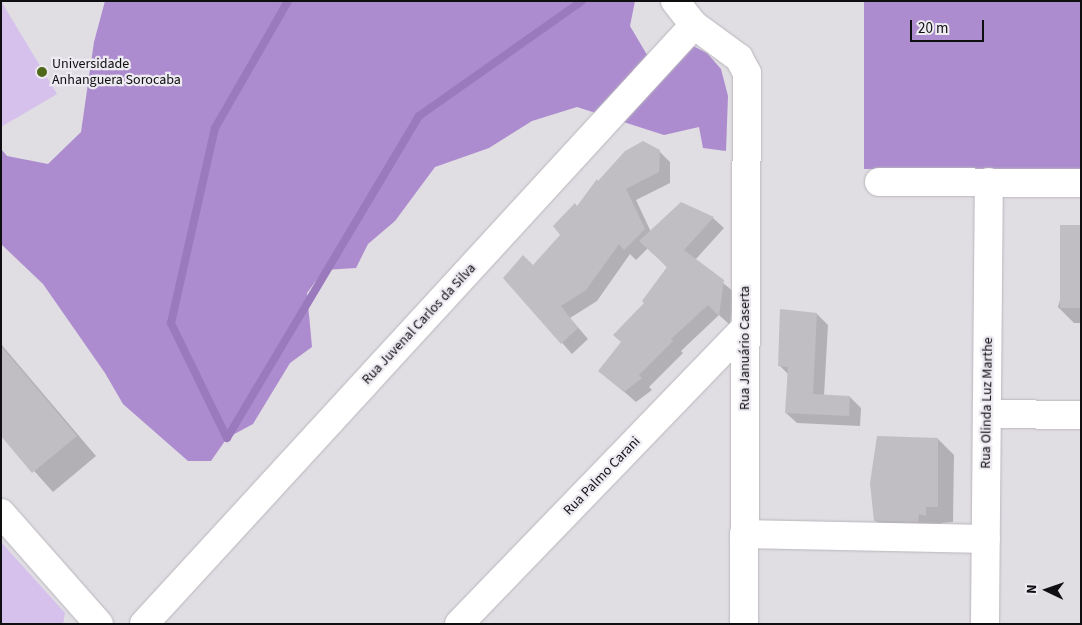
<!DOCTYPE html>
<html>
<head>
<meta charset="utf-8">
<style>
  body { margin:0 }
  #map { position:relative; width:1082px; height:625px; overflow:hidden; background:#e0dde3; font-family:"Source Sans 3",sans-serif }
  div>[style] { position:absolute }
  .green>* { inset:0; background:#d5c1ec }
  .forest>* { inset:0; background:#ac8ccf; transform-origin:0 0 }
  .shadow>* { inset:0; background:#0003 }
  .stream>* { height:8px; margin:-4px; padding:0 4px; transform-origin:4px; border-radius:4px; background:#9a7abc }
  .building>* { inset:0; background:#c0bdc3; transform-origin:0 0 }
  .roads { filter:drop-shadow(0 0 1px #b9b6bc) drop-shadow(0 0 1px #b9b6bc) }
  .minor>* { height:28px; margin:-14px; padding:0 14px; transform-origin:14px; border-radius:14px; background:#fff }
  .dots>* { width:14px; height:14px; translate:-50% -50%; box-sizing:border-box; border:2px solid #edeaf1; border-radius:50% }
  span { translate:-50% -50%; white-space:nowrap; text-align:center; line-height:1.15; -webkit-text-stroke:4.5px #edeaf1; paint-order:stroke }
  .poi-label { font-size:14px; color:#0f0e10 }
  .left { translate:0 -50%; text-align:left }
  .street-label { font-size:14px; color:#0f0e10 }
  .frame { position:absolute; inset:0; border:2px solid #0f0e10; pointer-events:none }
  .north { position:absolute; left:1022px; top:565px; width:50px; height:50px; -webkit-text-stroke:4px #edeaf1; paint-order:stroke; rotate:273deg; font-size:14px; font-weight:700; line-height:20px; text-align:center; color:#0f0e10 }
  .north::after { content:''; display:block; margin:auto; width:18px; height:22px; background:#0f0e10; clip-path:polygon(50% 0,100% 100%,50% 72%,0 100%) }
  .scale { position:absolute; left:910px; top:20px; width:74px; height:22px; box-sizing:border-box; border:2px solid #0f0e10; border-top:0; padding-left:6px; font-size:15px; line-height:18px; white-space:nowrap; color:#0f0e10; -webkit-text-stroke:4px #edeaf1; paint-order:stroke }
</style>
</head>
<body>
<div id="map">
  <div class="green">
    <div style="clip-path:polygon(1px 1px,57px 94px,1px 127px)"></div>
    <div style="clip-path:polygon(1px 542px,65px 613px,63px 624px,1px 624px)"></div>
  </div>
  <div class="forest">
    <div style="clip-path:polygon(105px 1px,635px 1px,630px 26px,656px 70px,685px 42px,707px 53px,721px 69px,728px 96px,726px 151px,703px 148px,699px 127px,664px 135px,577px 107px,532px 121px,489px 148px,435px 167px,395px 221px,368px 244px,356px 268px,324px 270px,307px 293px,312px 347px,290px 363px,253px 424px,227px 438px,211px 461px,188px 461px,123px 404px,105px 373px,43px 284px,1px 244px,1px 149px,7px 156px,48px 164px,81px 132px,94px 42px)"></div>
    <div style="left:864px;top:1px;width:217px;height:168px"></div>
  </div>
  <div class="shadow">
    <div style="clip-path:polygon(659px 151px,670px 162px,670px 183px,636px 200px,651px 232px,713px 218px,724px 228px,695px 260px,734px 292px,730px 325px,719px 315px,681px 351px,683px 353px,649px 387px,652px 390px,636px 402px,600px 371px,622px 343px,668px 268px,648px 248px,636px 260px,630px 254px,597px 301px,570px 318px,588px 339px,572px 354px,505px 278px,534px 267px,562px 235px,577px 207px,599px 182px)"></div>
    <div style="clip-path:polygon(1081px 226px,1081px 323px,1074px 323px,1058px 307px)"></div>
    <div style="clip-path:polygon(817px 314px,828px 325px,824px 396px,850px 397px,861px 408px,860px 426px,797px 423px,786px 413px,789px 375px,780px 366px)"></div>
    <div style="clip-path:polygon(1px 344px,96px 456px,53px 492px,1px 434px)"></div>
    <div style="clip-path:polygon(938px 439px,954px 455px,953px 522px,941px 523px,941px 531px,891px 536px,875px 520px)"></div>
  </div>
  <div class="stream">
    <div style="left:227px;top:438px;width:375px;rotate:-59.2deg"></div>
    <div style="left:419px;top:116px;width:199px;rotate:-35.2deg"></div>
    <div style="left:227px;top:438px;width:128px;rotate:-116deg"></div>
    <div style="left:171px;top:323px;width:200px;rotate:-77.3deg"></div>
    <div style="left:215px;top:128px;width:146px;rotate:-60.1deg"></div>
  </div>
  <div class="building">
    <div style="clip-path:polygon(643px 141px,660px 150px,659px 172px,626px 189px,645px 229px,624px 250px,619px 244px,586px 290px,561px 306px,578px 328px,561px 344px,503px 278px,523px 255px,533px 265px,560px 235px,553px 226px,575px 203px,577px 206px,597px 179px,598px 181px,625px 151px)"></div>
    <div style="clip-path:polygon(681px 202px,714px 217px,684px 250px,724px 280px,719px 316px,708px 305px,671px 339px,673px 341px,639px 375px,642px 378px,624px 392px,598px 371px,621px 342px,613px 335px,644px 303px,642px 301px,667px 267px,639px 241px)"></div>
    <div style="left:1060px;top:225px;width:21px;height:83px"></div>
    <div style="clip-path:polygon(780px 309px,817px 313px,813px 394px,850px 396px,849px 416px,785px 413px,788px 367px,778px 366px)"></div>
    <div style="clip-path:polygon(1px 346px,77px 436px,32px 473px,1px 436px)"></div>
    <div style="clip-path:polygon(877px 436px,938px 438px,938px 507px,926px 507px,926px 516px,919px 514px,918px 522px,874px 521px,870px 483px)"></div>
  </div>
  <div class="roads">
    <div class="minor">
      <div style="left:675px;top:1px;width:31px;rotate:52deg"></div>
      <div style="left:694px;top:25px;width:56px;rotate:36.3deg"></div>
      <div style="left:739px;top:58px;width:17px;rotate:62deg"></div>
      <div style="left:747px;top:73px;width:551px;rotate:90.31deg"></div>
      <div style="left:879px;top:182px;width:202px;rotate:0.3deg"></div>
      <div style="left:987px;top:414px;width:94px;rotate:0.6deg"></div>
      <div style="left:1px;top:513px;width:148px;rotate:48.6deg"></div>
      <div style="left:744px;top:534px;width:242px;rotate:1.2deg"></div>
      <div style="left:144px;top:624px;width:813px;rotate:-47.44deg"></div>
      <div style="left:459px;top:624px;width:412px;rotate:-46deg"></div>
      <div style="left:985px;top:624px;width:442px;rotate:-89.5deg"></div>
    </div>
  </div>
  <div class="dots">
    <div style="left:42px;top:72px;background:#4f691a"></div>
  </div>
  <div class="poi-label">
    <span class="left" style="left:52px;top:72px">Universidade<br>Anhanguera Sorocaba</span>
  </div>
  <div class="street-label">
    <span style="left:419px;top:324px;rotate:-47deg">Rua Juvenal Carlos da Silva</span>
    <span style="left:745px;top:348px;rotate:-90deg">Rua Januário Caserta</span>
    <span style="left:987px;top:403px;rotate:-89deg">Rua Olinda Luz Marthe</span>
    <span style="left:602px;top:476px;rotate:-46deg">Rua Palmo Carani</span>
  </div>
  <div class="frame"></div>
  <div class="north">N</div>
  <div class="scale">20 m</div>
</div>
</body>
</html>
